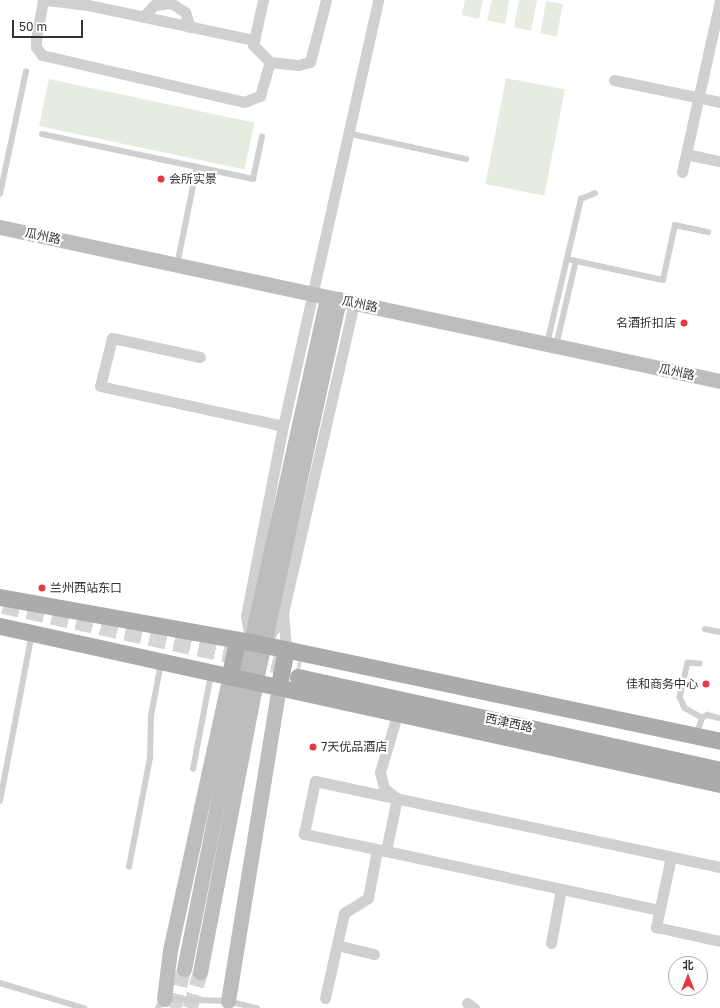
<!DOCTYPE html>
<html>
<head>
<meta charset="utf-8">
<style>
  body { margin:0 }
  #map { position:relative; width:720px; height:1008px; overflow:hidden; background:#fff; font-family:"Golos Text","Noto Sans SC",sans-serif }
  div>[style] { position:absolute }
  .green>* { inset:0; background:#e6ecdf; transform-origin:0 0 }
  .secondary-tunnel>* { height:15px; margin-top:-7.5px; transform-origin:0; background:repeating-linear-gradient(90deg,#d6d6d6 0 15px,transparent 0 23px) }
  .primary-tunnel>* { height:17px; margin-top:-8.5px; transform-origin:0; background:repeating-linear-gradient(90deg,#d6d6d6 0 17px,transparent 0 25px) }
  .lane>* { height:5.5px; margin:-2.75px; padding:0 2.75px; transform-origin:2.75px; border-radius:2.75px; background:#d0d0d0 }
  .street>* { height:11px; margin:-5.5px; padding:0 5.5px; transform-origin:5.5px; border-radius:5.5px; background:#d0d0d0 }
  .secondary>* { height:15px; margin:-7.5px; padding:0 7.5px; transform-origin:7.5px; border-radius:7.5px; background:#bdbdbd }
  .primary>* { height:17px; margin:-8.5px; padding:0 8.5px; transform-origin:8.5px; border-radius:8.5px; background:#ababab }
  .dots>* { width:11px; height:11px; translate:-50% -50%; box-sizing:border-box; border:2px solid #fff; border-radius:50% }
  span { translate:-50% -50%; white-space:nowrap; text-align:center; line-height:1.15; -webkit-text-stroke:4px #fff; paint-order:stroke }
  .poi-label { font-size:12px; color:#333 }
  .left { translate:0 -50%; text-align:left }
  .right { translate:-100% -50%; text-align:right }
  .street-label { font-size:12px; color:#333 }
  .north { position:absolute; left:668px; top:956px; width:40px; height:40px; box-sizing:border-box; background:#fff; border:1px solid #adadad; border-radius:50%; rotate:0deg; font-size:11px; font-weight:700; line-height:16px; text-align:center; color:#333 }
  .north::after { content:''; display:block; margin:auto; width:14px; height:18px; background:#e63946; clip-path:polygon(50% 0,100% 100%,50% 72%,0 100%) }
  .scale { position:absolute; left:12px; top:20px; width:71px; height:18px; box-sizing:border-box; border:2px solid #333; border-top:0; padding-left:5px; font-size:12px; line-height:14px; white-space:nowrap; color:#333; -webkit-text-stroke:3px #fff; paint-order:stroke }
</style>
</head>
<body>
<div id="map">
  <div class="green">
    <div style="clip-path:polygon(465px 0,483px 0,479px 19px,462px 15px)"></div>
    <div style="clip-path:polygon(492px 0,509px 0,505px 24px,487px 20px)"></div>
    <div style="clip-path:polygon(519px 0,537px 0,531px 31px,514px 27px)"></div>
    <div style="left:546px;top:1px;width:17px;height:33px;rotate:10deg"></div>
    <div style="left:506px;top:78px;width:60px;height:108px;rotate:11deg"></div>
    <div style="left:49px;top:79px;width:210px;height:48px;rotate:12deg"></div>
  </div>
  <div class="secondary-tunnel">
    <div style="left:174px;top:1008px;width:40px;rotate:-75.6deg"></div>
    <div style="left:190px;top:1008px;width:37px;rotate:-74deg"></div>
  </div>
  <div class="primary-tunnel">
    <div style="left:3px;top:605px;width:304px;rotate:12.3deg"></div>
  </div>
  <div class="lane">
    <div style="left:347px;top:133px;width:122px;rotate:12.3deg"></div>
    <div style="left:42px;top:134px;width:216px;rotate:12deg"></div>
    <div style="left:253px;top:179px;width:43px;rotate:-77.9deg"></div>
    <div style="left:0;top:194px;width:125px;rotate:-78deg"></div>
    <div style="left:567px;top:259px;width:98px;rotate:12.3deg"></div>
    <div style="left:663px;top:280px;width:56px;rotate:-77.7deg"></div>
    <div style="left:675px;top:225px;width:34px;rotate:12deg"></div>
    <div style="left:177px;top:265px;width:100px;rotate:-78.5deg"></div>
    <div style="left:547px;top:344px;width:149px;rotate:-76.8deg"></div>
    <div style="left:581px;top:199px;width:15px;rotate:-23deg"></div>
    <div style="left:556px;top:346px;width:87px;rotate:-76.8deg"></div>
    <div style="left:705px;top:629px;width:15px;rotate:11deg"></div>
    <div style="left:700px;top:664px;width:12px;rotate:-175deg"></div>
    <div style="left:688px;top:663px;width:35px;rotate:103deg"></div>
    <div style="left:680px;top:697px;width:12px;rotate:66deg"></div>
    <div style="left:685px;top:708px;width:20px;rotate:30deg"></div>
    <div style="left:697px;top:734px;width:17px;rotate:-73deg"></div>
    <div style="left:702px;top:718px;width:6px;rotate:-31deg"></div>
    <div style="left:707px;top:715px;width:13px;rotate:13deg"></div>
    <div style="left:193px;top:769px;width:96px;rotate:-79.2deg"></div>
    <div style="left:0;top:801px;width:170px;rotate:-79.2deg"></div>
    <div style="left:129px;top:867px;width:111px;rotate:-79.1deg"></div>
    <div style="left:150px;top:758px;width:42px;rotate:-88.6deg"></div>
    <div style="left:151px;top:716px;width:54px;rotate:-79.3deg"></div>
    <div style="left:0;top:983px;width:88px;rotate:16.6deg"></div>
    <div style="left:158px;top:1008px;width:11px;rotate:-56deg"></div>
    <div style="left:164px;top:999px;width:64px;rotate:1.8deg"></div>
    <div style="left:228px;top:1001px;width:30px;rotate:14deg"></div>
  </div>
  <div class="street">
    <div style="left:43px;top:0;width:39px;rotate:100deg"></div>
    <div style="left:36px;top:38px;width:9px;rotate:90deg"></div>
    <div style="left:36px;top:47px;width:10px;rotate:53deg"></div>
    <div style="left:42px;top:55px;width:207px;rotate:13.1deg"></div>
    <div style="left:244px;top:102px;width:17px;rotate:-21deg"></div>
    <div style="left:260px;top:96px;width:35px;rotate:-74deg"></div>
    <div style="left:270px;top:62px;width:28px;rotate:6deg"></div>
    <div style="left:298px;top:65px;width:12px;rotate:-14deg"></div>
    <div style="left:310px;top:62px;width:64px;rotate:-75.5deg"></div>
    <div style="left:47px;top:0;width:41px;rotate:7deg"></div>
    <div style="left:88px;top:5px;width:170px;rotate:11.9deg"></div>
    <div style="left:263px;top:0;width:46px;rotate:102.5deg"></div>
    <div style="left:253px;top:45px;width:24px;rotate:45deg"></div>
    <div style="left:143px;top:17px;width:16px;rotate:-47deg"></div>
    <div style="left:154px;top:5px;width:17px;rotate:-7deg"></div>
    <div style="left:171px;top:3px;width:17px;rotate:33deg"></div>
    <div style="left:185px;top:12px;width:16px;rotate:72deg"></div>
    <div style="left:614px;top:80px;width:108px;rotate:11.7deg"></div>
    <div style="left:686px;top:154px;width:35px;rotate:12deg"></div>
    <div style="left:682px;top:172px;width:176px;rotate:-77.5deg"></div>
    <div style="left:200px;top:357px;width:90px;rotate:-167.8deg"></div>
    <div style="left:112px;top:338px;width:49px;rotate:104deg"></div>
    <div style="left:100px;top:386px;width:187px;rotate:12.3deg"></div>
    <div style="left:283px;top:613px;width:37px;rotate:85deg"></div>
    <div style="left:250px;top:637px;width:21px;rotate:-101deg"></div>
    <div style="left:246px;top:616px;width:194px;rotate:-79deg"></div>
    <div style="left:283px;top:426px;width:436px;rotate:-77.4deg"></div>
    <div style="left:268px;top:639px;width:30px;rotate:-60deg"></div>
    <div style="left:283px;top:613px;width:318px;rotate:-77.1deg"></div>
    <div style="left:395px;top:797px;width:14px;rotate:-141deg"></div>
    <div style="left:384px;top:788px;width:16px;rotate:-104deg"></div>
    <div style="left:380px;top:772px;width:63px;rotate:-73.3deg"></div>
    <div style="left:397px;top:798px;width:54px;rotate:101.7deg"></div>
    <div style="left:386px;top:851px;width:279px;rotate:12.2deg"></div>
    <div style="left:386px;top:851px;width:84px;rotate:-168.3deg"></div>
    <div style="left:304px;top:834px;width:54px;rotate:-78.3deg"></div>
    <div style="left:315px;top:781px;width:414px;rotate:12deg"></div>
    <div style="left:671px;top:857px;width:72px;rotate:102.1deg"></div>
    <div style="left:656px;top:927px;width:66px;rotate:12.3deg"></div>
    <div style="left:551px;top:943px;width:55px;rotate:-79.5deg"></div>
    <div style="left:337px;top:945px;width:38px;rotate:14deg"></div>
    <div style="left:325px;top:998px;width:87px;rotate:-77.4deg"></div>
    <div style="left:344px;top:913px;width:28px;rotate:-32deg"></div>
    <div style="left:368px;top:898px;width:49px;rotate:-79.4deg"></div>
    <div style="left:467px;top:1003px;width:9px;rotate:36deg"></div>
  </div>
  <div class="secondary">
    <div style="left:0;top:227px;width:736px;rotate:12.07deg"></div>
    <div style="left:184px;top:969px;width:298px;rotate:-78.6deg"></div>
    <div style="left:243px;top:677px;width:389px;rotate:-77.5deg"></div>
    <div style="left:200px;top:972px;width:297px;rotate:-79.1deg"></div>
    <div style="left:256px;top:680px;width:390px;rotate:-77.7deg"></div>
    <div style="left:164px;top:999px;width:49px;rotate:-83deg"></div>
    <div style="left:170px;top:950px;width:282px;rotate:-77.7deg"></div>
    <div style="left:228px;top:1001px;width:320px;rotate:-80.8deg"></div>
  </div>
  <div class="primary">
    <div style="left:0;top:597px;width:255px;rotate:10.2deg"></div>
    <div style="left:251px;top:642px;width:479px;rotate:11.9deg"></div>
    <div style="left:0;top:626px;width:737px;rotate:12.38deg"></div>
    <div style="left:230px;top:674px;width:35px;rotate:-78deg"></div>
    <div style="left:298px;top:677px;width:432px;rotate:12.4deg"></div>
    <div style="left:279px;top:685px;width:36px;rotate:-79deg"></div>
  </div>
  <div class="dots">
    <div style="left:161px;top:179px;background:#e63946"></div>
    <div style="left:684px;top:323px;background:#e63946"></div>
    <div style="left:42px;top:588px;background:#e63946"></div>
    <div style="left:706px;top:684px;background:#e63946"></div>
    <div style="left:313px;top:747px;background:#e63946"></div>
  </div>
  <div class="poi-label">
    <span class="left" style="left:169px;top:179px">会所实景</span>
    <span class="right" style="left:676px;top:323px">名酒折扣店</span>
    <span class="left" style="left:50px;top:588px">兰州西站东口</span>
    <span class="right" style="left:698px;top:684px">佳和商务中心</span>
    <span class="left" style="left:321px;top:747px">7天优品酒店</span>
  </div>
  <div class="street-label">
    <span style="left:43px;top:236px;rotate:12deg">瓜州路</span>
    <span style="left:360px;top:304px;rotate:12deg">瓜州路</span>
    <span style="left:677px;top:372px;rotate:12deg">瓜州路</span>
    <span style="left:509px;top:723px;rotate:12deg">西津西路</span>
  </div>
  <div class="north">北</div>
  <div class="scale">50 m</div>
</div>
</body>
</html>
